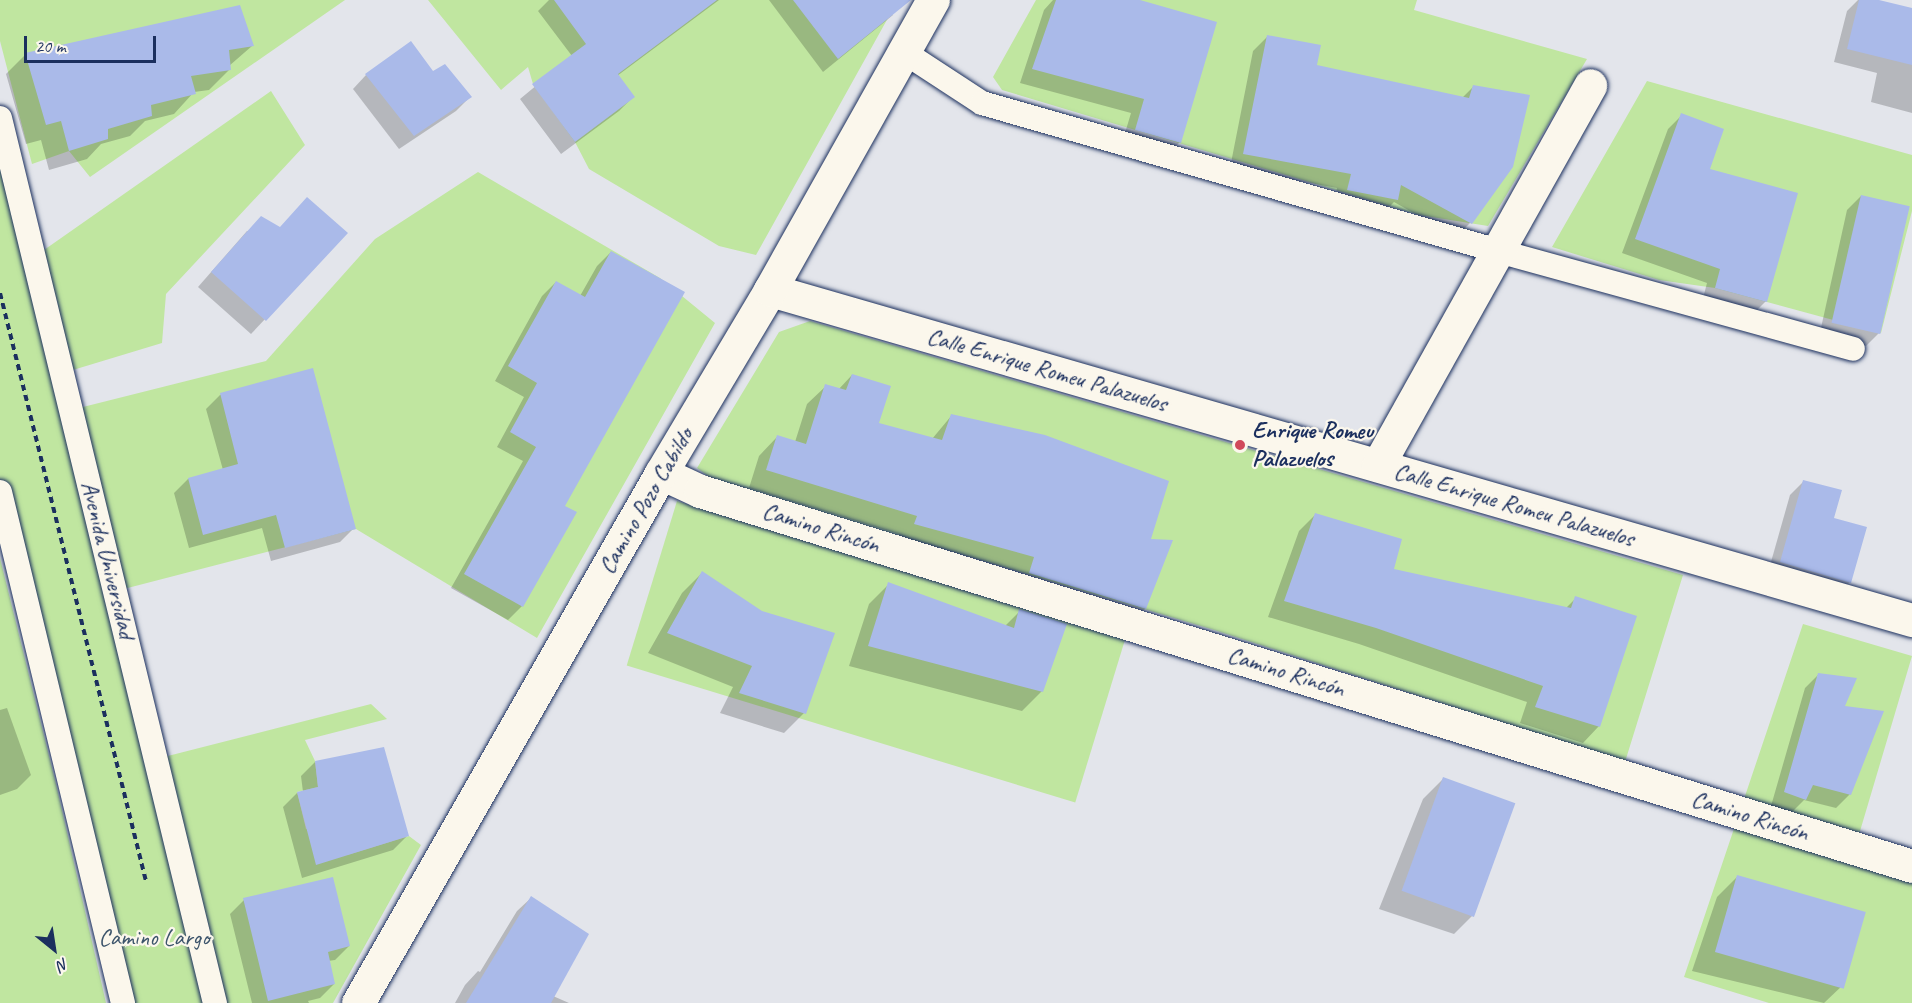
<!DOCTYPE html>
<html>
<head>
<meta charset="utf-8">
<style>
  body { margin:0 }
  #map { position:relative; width:1912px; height:1003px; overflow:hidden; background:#e3e5eb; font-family:Caveat,sans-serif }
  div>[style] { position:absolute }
  .green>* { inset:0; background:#c0e6a0; transform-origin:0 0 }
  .shadow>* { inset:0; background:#0003 }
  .building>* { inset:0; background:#aabae9; transform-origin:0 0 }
  .path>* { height:4px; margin-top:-2px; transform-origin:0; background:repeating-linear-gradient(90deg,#1b2f5e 0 6px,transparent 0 10.5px) }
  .roads { filter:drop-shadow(0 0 2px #1b2f5e) drop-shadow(0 0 2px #1b2f5e) }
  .service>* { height:24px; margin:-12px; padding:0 12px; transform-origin:12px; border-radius:12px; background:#fbf7ec }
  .minor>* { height:33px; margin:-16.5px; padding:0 16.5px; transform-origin:16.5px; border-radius:16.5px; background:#fbf7ec }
  .dots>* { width:16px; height:16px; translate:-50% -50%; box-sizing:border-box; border:3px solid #fbf7ec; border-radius:50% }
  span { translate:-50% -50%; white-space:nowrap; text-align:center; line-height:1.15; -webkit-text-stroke:4.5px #fbf7ec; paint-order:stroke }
  .street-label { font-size:24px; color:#1b2f5e }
  .poi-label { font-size:24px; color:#1b2f5e; font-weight:700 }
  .left { translate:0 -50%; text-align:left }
  .park-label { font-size:24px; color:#3c546b }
  .north { position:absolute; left:24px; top:919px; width:60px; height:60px; -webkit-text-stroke:4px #fbf7ec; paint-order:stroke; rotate:150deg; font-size:16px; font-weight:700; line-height:24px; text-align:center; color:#1b2f5e }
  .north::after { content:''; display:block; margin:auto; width:21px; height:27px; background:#1b2f5e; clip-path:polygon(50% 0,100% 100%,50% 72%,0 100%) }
  .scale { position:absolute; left:24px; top:36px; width:132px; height:27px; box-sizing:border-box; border:3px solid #1b2f5e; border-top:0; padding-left:8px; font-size:18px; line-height:21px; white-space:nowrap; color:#1b2f5e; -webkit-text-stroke:4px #fbf7ec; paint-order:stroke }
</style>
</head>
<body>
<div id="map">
  <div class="green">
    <div style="clip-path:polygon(0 0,345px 0,90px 177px,69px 151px,32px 164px,0 41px)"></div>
    <div style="clip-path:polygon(428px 0,898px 0,756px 255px,719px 246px,589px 169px,575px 142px,533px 84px,528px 67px,501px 90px)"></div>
    <div style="clip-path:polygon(1036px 0,1417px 0,1414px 10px,1587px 59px,1488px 226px,1419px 215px,1002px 90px,993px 77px)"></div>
    <div style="clip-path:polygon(1647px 81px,1912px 155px,1912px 211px,1881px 333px,1715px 288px,1659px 280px,1552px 247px)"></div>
    <div style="clip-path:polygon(271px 91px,305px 145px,166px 294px,162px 343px,63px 373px,71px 410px,266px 361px,375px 239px,478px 172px,660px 278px,715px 323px,537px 638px,356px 529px,116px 591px,156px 759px,371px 704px,387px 719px,305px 740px,315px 761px,318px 787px,297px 792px,306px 829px,326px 822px,347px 855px,409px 836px,421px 845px,333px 1003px,123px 1003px,0 492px,0 118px,34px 257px)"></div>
    <div style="clip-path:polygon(810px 321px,1683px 575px,1625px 762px,1214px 630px,713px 480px,697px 468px,779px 332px)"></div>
    <div style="left:677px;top:501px;width:469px;height:172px;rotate:17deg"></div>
    <div style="clip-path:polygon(0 558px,56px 784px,106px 1003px,0 1003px)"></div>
    <div style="clip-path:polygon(1803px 624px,1912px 656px,1855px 848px,1912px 866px,1912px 1003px,1769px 1003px,1684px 977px)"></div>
  </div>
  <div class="shadow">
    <div style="clip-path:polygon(549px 0,719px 0,617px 76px,633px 97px,619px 111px,561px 154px,520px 99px,572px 56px,538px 11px)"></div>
    <div style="clip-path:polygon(769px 0,882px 0,893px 15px,823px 72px)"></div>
    <div style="clip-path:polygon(1053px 0,1135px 0,1180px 142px,1166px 156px,1122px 143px,1131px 113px,1020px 83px,1044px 10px)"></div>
    <div style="clip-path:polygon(1858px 0,1873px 0,1912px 10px,1912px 113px,1871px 102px,1877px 73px,1834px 62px,1847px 11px)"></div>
    <div style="clip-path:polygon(1267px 37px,1315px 66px,1462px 98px,1473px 87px,1512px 166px,1470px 223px,1456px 237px,1394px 202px,1382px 214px,1334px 204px,1337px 188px,1230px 168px,1253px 51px)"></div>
    <div style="clip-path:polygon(252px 46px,229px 66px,229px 70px,209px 90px,194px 92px,174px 114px,145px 121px,130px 136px,101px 144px,87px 159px,49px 170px,41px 140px,26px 144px,6px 74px,26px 54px)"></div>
    <div style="clip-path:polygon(433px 73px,470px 97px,456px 111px,399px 149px,353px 89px,366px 75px)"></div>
    <div style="clip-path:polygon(1682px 115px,1766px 301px,1752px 315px,1702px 302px,1707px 283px,1622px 253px,1668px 129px)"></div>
    <div style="clip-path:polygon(1861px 196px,1880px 332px,1866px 346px,1819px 337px,1847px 210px)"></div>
    <div style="clip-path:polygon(279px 229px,346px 233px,251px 334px,198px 287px,247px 231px)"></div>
    <div style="clip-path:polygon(611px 252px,563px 506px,522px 606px,508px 620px,451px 588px,523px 461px,497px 447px,524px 397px,495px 381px,542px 296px,556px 282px,580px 296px,597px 266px)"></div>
    <div style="clip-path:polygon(312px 370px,354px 528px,340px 542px,271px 561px,262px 528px,189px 548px,174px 493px,188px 479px,223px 470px,206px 409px,220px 395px)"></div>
    <div style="clip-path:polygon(852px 375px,877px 424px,932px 439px,952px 415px,1149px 540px,1145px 609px,1127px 627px,897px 542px,899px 534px,749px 488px,759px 456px,777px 437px,795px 442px,807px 404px,826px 386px,838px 390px)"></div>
    <div style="clip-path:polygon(1804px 481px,1832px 519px,1850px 582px,1836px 596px,1767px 576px,1790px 495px)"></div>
    <div style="clip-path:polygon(1316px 514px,1392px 570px,1565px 609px,1576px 598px,1599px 726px,1583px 743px,1520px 723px,1527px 702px,1359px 644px,1268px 617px,1299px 531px)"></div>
    <div style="clip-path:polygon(702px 573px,804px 713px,784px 733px,720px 713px,733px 687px,648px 653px,682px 593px)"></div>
    <div style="clip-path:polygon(889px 584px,1005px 626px,1020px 611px,1042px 691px,1022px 711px,849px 666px,869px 604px)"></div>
    <div style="clip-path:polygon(1819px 674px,1843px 707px,1850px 794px,1836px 808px,1804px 800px,1791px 813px,1771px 806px,1805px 688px)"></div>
    <div style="clip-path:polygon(7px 708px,31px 775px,17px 789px,0 795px,0 710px)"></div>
    <div style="clip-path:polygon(315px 762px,407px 836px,393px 850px,302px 878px,283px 807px,297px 793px,303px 792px,301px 776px)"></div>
    <div style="clip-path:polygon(1443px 779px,1474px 914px,1454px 934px,1379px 909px,1423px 799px)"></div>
    <div style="clip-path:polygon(1737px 877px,1844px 984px,1824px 1003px,1692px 971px,1717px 897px)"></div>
    <div style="clip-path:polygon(531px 898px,553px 996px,569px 1003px,455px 1003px,465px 985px,478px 971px,480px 972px,517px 911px)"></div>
    <div style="clip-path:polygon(244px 900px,349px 946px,335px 960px,328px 961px,334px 984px,320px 998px,308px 1001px,309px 1003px,252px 1003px,230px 914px)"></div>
  </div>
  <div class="building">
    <div style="clip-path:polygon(554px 0,717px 0,618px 74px,635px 97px,575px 142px,532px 84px,586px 44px)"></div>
    <div style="clip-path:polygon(793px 0,911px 0,838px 59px)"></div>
    <div style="clip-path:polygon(1056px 0,1140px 0,1217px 22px,1181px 143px,1135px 130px,1144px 99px,1032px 69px)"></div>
    <div style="clip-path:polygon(1859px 0,1879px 0,1912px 8px,1912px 65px,1847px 49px)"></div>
    <div style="clip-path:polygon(240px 5px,254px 46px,229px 50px,231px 70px,191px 76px,196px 94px,151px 105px,152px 116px,108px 129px,108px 139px,69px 151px,61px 121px,46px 125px,25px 53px)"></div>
    <div style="clip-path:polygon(1267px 35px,1321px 45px,1317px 65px,1469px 98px,1473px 85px,1530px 95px,1513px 167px,1472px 224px,1401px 185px,1398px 200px,1347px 190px,1351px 174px,1243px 154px)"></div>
    <div style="clip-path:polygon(411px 41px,433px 71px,445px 64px,472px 97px,414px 136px,365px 74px)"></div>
    <div style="clip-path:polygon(1681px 113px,1724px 129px,1710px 169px,1798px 193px,1767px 302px,1715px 288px,1720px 269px,1635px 239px)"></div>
    <div style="left:1861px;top:195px;width:50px;height:131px;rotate:13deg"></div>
    <div style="clip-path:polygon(307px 197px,348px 233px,266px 321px,211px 272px,261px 216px,280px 227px)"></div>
    <div style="clip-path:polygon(611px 251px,685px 292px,565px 506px,577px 512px,523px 607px,464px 574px,536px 447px,510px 432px,537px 383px,508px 366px,556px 281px,585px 297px)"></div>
    <div style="clip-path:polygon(313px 368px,356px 529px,285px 548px,276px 515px,203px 535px,188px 478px,238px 464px,220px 393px)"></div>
    <div style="clip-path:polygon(852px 374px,891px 386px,879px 423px,942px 440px,951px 414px,1045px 435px,1169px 481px,1151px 539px,1173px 540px,1146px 609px,1029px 573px,1034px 557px,914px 524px,917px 516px,766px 470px,777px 435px,806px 444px,825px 384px,846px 390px)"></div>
    <div style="clip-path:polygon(1803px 480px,1842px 490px,1834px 518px,1867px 527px,1851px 583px,1780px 562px)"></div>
    <div style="clip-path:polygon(1315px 513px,1402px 539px,1394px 569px,1571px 608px,1575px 596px,1637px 616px,1600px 727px,1535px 707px,1543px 686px,1376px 628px,1284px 601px)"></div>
    <div style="clip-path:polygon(702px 571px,762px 611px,835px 633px,806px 714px,739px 693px,752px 666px,667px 633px)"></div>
    <div style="clip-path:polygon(888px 582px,1014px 628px,1019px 609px,1067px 624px,1043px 692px,868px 646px)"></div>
    <div style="clip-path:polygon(1818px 673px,1857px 678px,1845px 706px,1884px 711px,1851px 795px,1813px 785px,1806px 800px,1784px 792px)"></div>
    <div style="clip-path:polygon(384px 747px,409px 836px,316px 865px,297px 792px,318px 787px,315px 761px)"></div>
    <div style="left:1443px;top:777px;width:77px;height:121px;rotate:20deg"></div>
    <div style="left:1737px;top:875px;width:134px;height:80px;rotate:16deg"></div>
    <div style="clip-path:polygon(333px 877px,350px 946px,328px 952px,335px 984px,268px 1001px,243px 898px)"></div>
    <div style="clip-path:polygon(531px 896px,589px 934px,551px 1003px,466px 1003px)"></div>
  </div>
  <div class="path">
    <div style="left:0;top:293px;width:606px;rotate:76.06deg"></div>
  </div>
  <div class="roads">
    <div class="service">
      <div style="left:904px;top:52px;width:93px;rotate:33.2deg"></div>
      <div style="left:982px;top:103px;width:537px;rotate:16deg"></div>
      <div style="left:1498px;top:251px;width:368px;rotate:15.4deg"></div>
      <div style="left:0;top:118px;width:911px;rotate:76.35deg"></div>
      <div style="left:0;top:492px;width:526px;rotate:76.47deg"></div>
    </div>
    <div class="minor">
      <div style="left:770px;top:290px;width:1189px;rotate:16.12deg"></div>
      <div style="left:1378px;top:465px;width:435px;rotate:-60.8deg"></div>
      <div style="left:661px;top:473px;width:43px;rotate:24.8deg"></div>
      <div style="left:700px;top:491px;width:1269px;rotate:17.19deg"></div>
      <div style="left:358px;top:1003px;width:610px;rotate:-60.24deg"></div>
      <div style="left:661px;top:473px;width:213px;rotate:-59.2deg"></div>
      <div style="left:770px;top:290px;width:333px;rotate:-60.7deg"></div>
    </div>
  </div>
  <div class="dots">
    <div style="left:1240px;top:445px;background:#d1495b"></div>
  </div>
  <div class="street-label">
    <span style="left:1047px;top:370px;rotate:16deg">Calle Enrique Romeu Palazuelos</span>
    <span style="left:646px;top:501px;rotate:-60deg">Camino Pozo Cabildo</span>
    <span style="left:1514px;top:505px;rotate:16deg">Calle Enrique Romeu Palazuelos</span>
    <span style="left:821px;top:528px;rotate:17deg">Camino Rincón</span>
    <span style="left:108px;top:560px;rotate:76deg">Avenida Universidad</span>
    <span style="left:1286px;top:672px;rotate:17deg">Camino Rincón</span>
    <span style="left:1750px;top:816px;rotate:17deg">Camino Rincón</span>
  </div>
  <div class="poi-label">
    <span class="left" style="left:1252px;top:445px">Enrique Romeu<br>Palazuelos</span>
  </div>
  <div class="park-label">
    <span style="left:154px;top:938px">Camino Largo</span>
  </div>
  <div class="north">N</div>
  <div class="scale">20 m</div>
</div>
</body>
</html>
